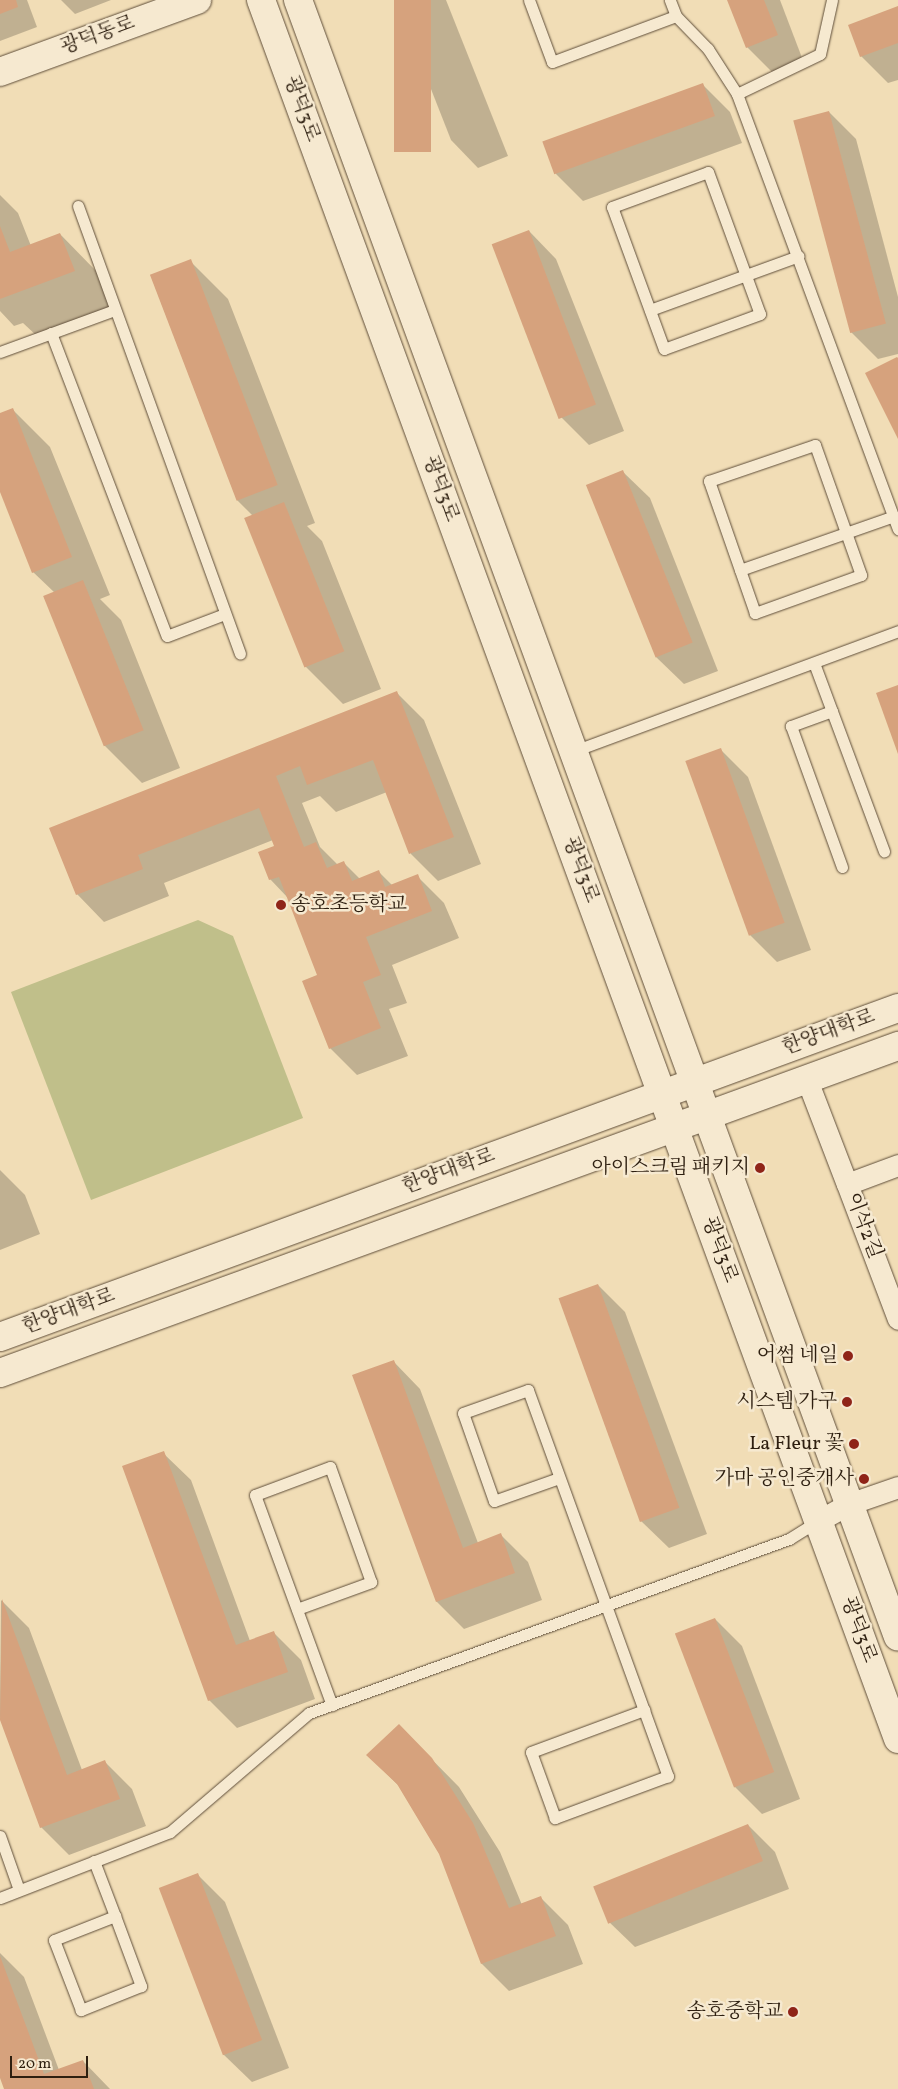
<!DOCTYPE html>
<html>
<head>
<meta charset="utf-8">
<style>
  body { margin:0 }
  #map { position:relative; width:898px; height:2089px; overflow:hidden; background:#f1ddb6; font-family:Vollkorn,"Noto Serif KR",serif }
  div>[style] { position:absolute }
  .green>* { inset:0; background:#c0bf8a }
  .shadow>* { inset:0; background:#0003 }
  .building>* { inset:0; background:#d6a27d; transform-origin:0 0 }
  .roads { filter:drop-shadow(0 0 1px #5f4e3a) drop-shadow(0 0 1px #5f4e3a) }
  .service>* { height:11px; margin:-5.5px; padding:0 5.5px; transform-origin:5.5px; border-radius:5.5px; background:#f6e9d0 }
  .minor>* { height:21px; margin:-10.5px; padding:0 10.5px; transform-origin:10.5px; border-radius:10.5px; background:#f6e9d0 }
  .tertiary>* { height:28px; margin:-14px; padding:0 14px; transform-origin:14px; border-radius:14px; background:#f6e9d0 }
  .dots>* { width:14px; height:14px; translate:-50% -50%; box-sizing:border-box; border:2px solid #f6e9d0; border-radius:50% }
  span { translate:-50% -50%; white-space:nowrap; text-align:center; line-height:1.15; -webkit-text-stroke:5px #f6e9d0; paint-order:stroke }
  .street-label { font-size:20px; color:#2e1f10 }
  .poi-label { font-size:20px; color:#2e1f10 }
  .left { translate:0 -50%; text-align:left }
  .right { translate:-100% -50%; text-align:right }
  .scale { position:absolute; left:10px; top:2056px; width:78px; height:22px; box-sizing:border-box; border:2px solid #2e1f10; border-top:0; padding-left:6px; font-size:15px; line-height:18px; white-space:nowrap; color:#2e1f10; -webkit-text-stroke:4px #f6e9d0; paint-order:stroke }
</style>
</head>
<body>
<div id="map">
  <div class="green">
    <div style="clip-path:polygon(198px 920px,233px 936px,303px 1118px,91px 1200px,11px 992px)"></div>
  </div>
  <div class="shadow">
    <div style="clip-path:polygon(0 0,27px 0,37px 27px,0 41px)"></div>
    <div style="clip-path:polygon(61px 0,111px 0,75px 14px)"></div>
    <div style="clip-path:polygon(396px 0,446px 0,508px 156px,478px 168px,451px 140px)"></div>
    <div style="clip-path:polygon(729px 0,780px 0,804px 63px,774px 74px,747px 47px)"></div>
    <div style="clip-path:polygon(898px 8px,898px 80px,888px 83px,861px 56px)"></div>
    <div style="clip-path:polygon(703px 85px,730px 112px,742px 143px,583px 201px,556px 174px,545px 143px)"></div>
    <div style="clip-path:polygon(829px 112px,856px 139px,898px 297px,898px 354px,878px 359px,851px 332px,795px 121px)"></div>
    <div style="clip-path:polygon(0 195px,18px 213px,31px 246px,60px 234px,98px 273px,112px 309px,38px 337px,23px 323px,14px 326px,0 311px)"></div>
    <div style="clip-path:polygon(529px 231px,556px 259px,624px 431px,589px 445px,562px 418px,494px 245px)"></div>
    <div style="clip-path:polygon(190px 261px,228px 299px,315px 523px,307px 526px,322px 541px,381px 689px,343px 704px,305px 666px,253px 516px,237px 500px,151px 276px)"></div>
    <div style="clip-path:polygon(12px 409px,50px 447px,110px 595px,100px 599px,121px 620px,180px 768px,142px 783px,104px 745px,55px 593px,33px 572px,0 489px,0 414px)"></div>
    <div style="clip-path:polygon(622px 471px,650px 498px,718px 671px,684px 684px,656px 657px)"></div>
    <div style="clip-path:polygon(397px 693px,424px 720px,481px 864px,438px 881px,411px 854px,387px 792px,336px 812px,320px 796px,302px 803px,320px 847px,338px 865px,344px 863px,360px 879px,378px 871px,393px 886px,417px 876px,444px 903px,459px 938px,392px 965px,407px 1003px,389px 1009px,408px 1056px,357px 1075px,330px 1048px,319px 975px,288px 898px,270px 879px,276px 846px,273px 840px,164px 883px,169px 896px,104px 922px,77px 894px,51px 829px)"></div>
    <div style="clip-path:polygon(721px 750px,748px 777px,811px 950px,777px 962px,750px 935px)"></div>
    <div style="clip-path:polygon(0 1170px,25px 1195px,40px 1234px,0 1250px)"></div>
    <div style="clip-path:polygon(598px 1285px,625px 1312px,707px 1534px,669px 1548px,641px 1521px)"></div>
    <div style="clip-path:polygon(393px 1361px,420px 1389px,478px 1543px,501px 1535px,528px 1562px,542px 1600px,464px 1629px,437px 1602px,354px 1376px)"></div>
    <div style="clip-path:polygon(163px 1453px,191px 1480px,250px 1641px,274px 1633px,301px 1660px,315px 1699px,237px 1728px,209px 1700px)"></div>
    <div style="clip-path:polygon(1px 1600px,29px 1628px,82px 1770px,105px 1762px,132px 1789px,146px 1826px,69px 1855px,41px 1827px,0 1716px)"></div>
    <div style="clip-path:polygon(715px 1619px,742px 1646px,800px 1799px,762px 1814px,735px 1787px,677px 1634px)"></div>
    <div style="clip-path:polygon(399px 1726px,459px 1787px,500px 1852px,522px 1905px,541px 1898px,568px 1925px,583px 1964px,509px 1991px,482px 1964px,441px 1854px,401px 1788px,368px 1755px)"></div>
    <div style="clip-path:polygon(748px 1825px,775px 1852px,789px 1889px,635px 1947px,607px 1920px)"></div>
    <div style="clip-path:polygon(197px 1874px,225px 1902px,289px 2068px,252px 2082px,224px 2055px,161px 1889px)"></div>
    <div style="clip-path:polygon(0 1953px,24px 1977px,59px 2070px,83px 2061px,110px 2089px,6px 2089px,0 2074px)"></div>
  </div>
  <div class="building">
    <div style="clip-path:polygon(0 0,16px 0,18px 7px,0 14px)"></div>
    <div style="left:394px;top:0;width:37px;height:152px"></div>
    <div style="clip-path:polygon(727px 0,764px 0,778px 35px,746px 48px)"></div>
    <div style="clip-path:polygon(898px 6px,898px 43px,860px 57px,848px 25px)"></div>
    <div style="left:703px;top:83px;width:35px;height:171px;rotate:70deg"></div>
    <div style="left:829px;top:111px;width:220px;height:37px;rotate:75deg"></div>
    <div style="clip-path:polygon(0 226px,10px 252px,60px 233px,75px 271px,0 299px)"></div>
    <div style="left:529px;top:230px;width:187px;height:40px;rotate:69deg"></div>
    <div style="left:191px;top:259px;width:242px;height:44px;rotate:69deg"></div>
    <div style="clip-path:polygon(897px 357px,898px 358px,898px 439px,865px 373px)"></div>
    <div style="clip-path:polygon(13px 408px,72px 557px,32px 573px,0 492px,0 413px)"></div>
    <div style="left:623px;top:470px;width:186px;height:40px;rotate:68deg"></div>
    <div style="left:284px;top:502px;width:161px;height:43px;rotate:68deg"></div>
    <div style="left:83px;top:580px;width:162px;height:43px;rotate:68deg"></div>
    <div style="clip-path:polygon(898px 685px,898px 754px,876px 693px)"></div>
    <div style="clip-path:polygon(397px 691px,454px 837px,409px 854px,373px 760px,307px 785px,300px 766px,276px 776px,304px 847px,316px 842px,327px 868px,344px 861px,352px 881px,379px 870px,385px 887px,418px 874px,432px 911px,366px 937px,381px 975px,363px 982px,381px 1028px,329px 1049px,302px 981px,317px 975px,279px 877px,269px 880px,258px 852px,274px 846px,259px 808px,138px 855px,143px 869px,76px 895px,49px 828px)"></div>
    <div style="left:721px;top:748px;width:186px;height:38px;rotate:70deg"></div>
    <div style="left:598px;top:1284px;width:238px;height:42px;rotate:70deg"></div>
    <div style="clip-path:polygon(394px 1360px,463px 1548px,501px 1533px,515px 1573px,436px 1602px,352px 1375px)"></div>
    <div style="clip-path:polygon(164px 1451px,236px 1645px,274px 1631px,288px 1672px,208px 1701px,122px 1466px)"></div>
    <div style="clip-path:polygon(2px 1599px,67px 1775px,105px 1760px,120px 1799px,40px 1828px,0 1720px)"></div>
    <div style="left:715px;top:1618px;width:165px;height:43px;rotate:69deg"></div>
    <div style="clip-path:polygon(399px 1724px,432px 1758px,473px 1823px,509px 1908px,541px 1896px,556px 1936px,481px 1964px,439px 1854px,397px 1784px,366px 1755px)"></div>
    <div style="left:748px;top:1824px;width:40px;height:167px;rotate:68deg"></div>
    <div style="left:198px;top:1873px;width:179px;height:42px;rotate:69deg"></div>
    <div style="clip-path:polygon(0 1956px,44px 2074px,83px 2060px,94px 2089px,4px 2089px,0 2078px)"></div>
  </div>
  <div class="roads">
    <div class="service">
      <div style="left:529px;top:0;width:66px;rotate:69.6deg"></div>
      <div style="left:552px;top:62px;width:132px;rotate:-20.4deg"></div>
      <div style="left:676px;top:16px;width:17px;rotate:-111deg"></div>
      <div style="left:832px;top:0;width:55px;rotate:102.5deg"></div>
      <div style="left:820px;top:54px;width:92px;rotate:154.3deg"></div>
      <div style="left:737px;top:94px;width:464px;rotate:69.7deg"></div>
      <div style="left:676px;top:16px;width:46px;rotate:45.9deg"></div>
      <div style="left:708px;top:49px;width:54px;rotate:57.2deg"></div>
      <div style="left:708px;top:172px;width:151px;rotate:69.9deg"></div>
      <div style="left:760px;top:314px;width:102px;rotate:160deg"></div>
      <div style="left:664px;top:349px;width:151px;rotate:-110.1deg"></div>
      <div style="left:612px;top:207px;width:102px;rotate:-20deg"></div>
      <div style="left:78px;top:206px;width:476px;rotate:70.1deg"></div>
      <div style="left:650px;top:310px;width:158px;rotate:-20deg"></div>
      <div style="left:51px;top:333px;width:324px;rotate:69.1deg"></div>
      <div style="left:167px;top:636px;width:62px;rotate:-20.8deg"></div>
      <div style="left:0;top:352px;width:122px;rotate:-20.1deg"></div>
      <div style="left:815px;top:445px;width:138px;rotate:70.5deg"></div>
      <div style="left:861px;top:575px;width:113px;rotate:160.3deg"></div>
      <div style="left:755px;top:613px;width:140px;rotate:-109.2deg"></div>
      <div style="left:709px;top:481px;width:112px;rotate:-18.8deg"></div>
      <div style="left:740px;top:570px;width:163px;rotate:-19.3deg"></div>
      <div style="left:814px;top:663px;width:201px;rotate:69.6deg"></div>
      <div style="left:832px;top:711px;width:44px;rotate:159.9deg"></div>
      <div style="left:791px;top:726px;width:150px;rotate:70.1deg"></div>
      <div style="left:574px;top:751px;width:346px;rotate:-20.3deg"></div>
      <div style="left:559px;top:1478px;width:69px;rotate:160.5deg"></div>
      <div style="left:494px;top:1501px;width:93px;rotate:-109.4deg"></div>
      <div style="left:463px;top:1413px;width:69px;rotate:-19.5deg"></div>
      <div style="left:528px;top:1390px;width:411px;rotate:70.1deg"></div>
      <div style="left:668px;top:1776px;width:121px;rotate:159.6deg"></div>
      <div style="left:555px;top:1818px;width:70px;rotate:-110deg"></div>
      <div style="left:531px;top:1752px;width:121px;rotate:-20.4deg"></div>
      <div style="left:297px;top:1609px;width:79px;rotate:-20deg"></div>
      <div style="left:371px;top:1582px;width:122px;rotate:-109.6deg"></div>
      <div style="left:330px;top:1467px;width:80px;rotate:159.5deg"></div>
      <div style="left:255px;top:1495px;width:224px;rotate:69.9deg"></div>
      <div style="left:0;top:1836px;width:57px;rotate:70.6deg"></div>
      <div style="left:94px;top:1861px;width:59px;rotate:69.1deg"></div>
      <div style="left:115px;top:1916px;width:75px;rotate:69.6deg"></div>
      <div style="left:141px;top:1986px;width:65px;rotate:158.2deg"></div>
      <div style="left:81px;top:2010px;width:75px;rotate:-111.1deg"></div>
      <div style="left:54px;top:1940px;width:66px;rotate:-21.5deg"></div>
      <div style="left:0;top:1898px;width:182px;rotate:-21.2deg"></div>
      <div style="left:170px;top:1832px;width:183px;rotate:-40.6deg"></div>
      <div style="left:309px;top:1713px;width:511px;rotate:-19.93deg"></div>
      <div style="left:789px;top:1539px;width:34px;rotate:-32deg"></div>
    </div>
    <div class="minor">
      <div style="left:807px;top:1080px;width:111px;rotate:69deg"></div>
      <div style="left:898px;top:1165px;width:54px;rotate:159.6deg"></div>
      <div style="left:847px;top:1184px;width:144px;rotate:69.3deg"></div>
      <div style="left:818px;top:1521px;width:35px;rotate:-29deg"></div>
      <div style="left:849px;top:1504px;width:52px;rotate:-19.1deg"></div>
    </div>
    <div class="tertiary">
      <div style="left:261px;top:0;width:1852px;rotate:69.88deg"></div>
      <div style="left:298px;top:0;width:1743px;rotate:69.87deg"></div>
      <div style="left:0;top:72px;width:210px;rotate:-20.1deg"></div>
      <div style="left:0;top:1337px;width:956px;rotate:-20.12deg"></div>
      <div style="left:0;top:1373px;width:956px;rotate:-20.01deg"></div>
    </div>
  </div>
  <div class="dots">
    <div style="left:281px;top:905px;background:#8f2418"></div>
    <div style="left:760px;top:1168px;background:#8f2418"></div>
    <div style="left:848px;top:1356px;background:#8f2418"></div>
    <div style="left:847px;top:1402px;background:#8f2418"></div>
    <div style="left:854px;top:1444px;background:#8f2418"></div>
    <div style="left:864px;top:1479px;background:#8f2418"></div>
    <div style="left:793px;top:2012px;background:#8f2418"></div>
  </div>
  <div class="street-label">
    <span style="left:98px;top:36px;rotate:-20deg">광덕동로</span>
    <span style="left:301px;top:109px;rotate:70deg">광덕3로</span>
    <span style="left:440px;top:489px;rotate:70deg">광덕3로</span>
    <span style="left:580px;top:870px;rotate:70deg">광덕3로</span>
    <span style="left:829px;top:1033px;rotate:-20deg">한양대학로</span>
    <span style="left:449px;top:1172px;rotate:-20deg">한양대학로</span>
    <span style="left:863px;top:1226px;rotate:69deg">이삭2길</span>
    <span style="left:719px;top:1250px;rotate:70deg">광덕3로</span>
    <span style="left:69px;top:1312px;rotate:-20deg">한양대학로</span>
    <span style="left:858px;top:1630px;rotate:70deg">광덕3로</span>
  </div>
  <div class="poi-label">
    <span class="left" style="left:291px;top:905px">송호초등학교</span>
    <span class="right" style="left:750px;top:1168px">아이스크림 패키지</span>
    <span class="right" style="left:838px;top:1356px">어썸 네일</span>
    <span class="right" style="left:837px;top:1402px">시스템 가구</span>
    <span class="right" style="left:844px;top:1444px">La Fleur 꽃</span>
    <span class="right" style="left:854px;top:1479px">가마 공인중개사</span>
    <span class="right" style="left:783px;top:2012px">송호중학교</span>
  </div>
  <div class="scale">20 m</div>
</div>
</body>
</html>
